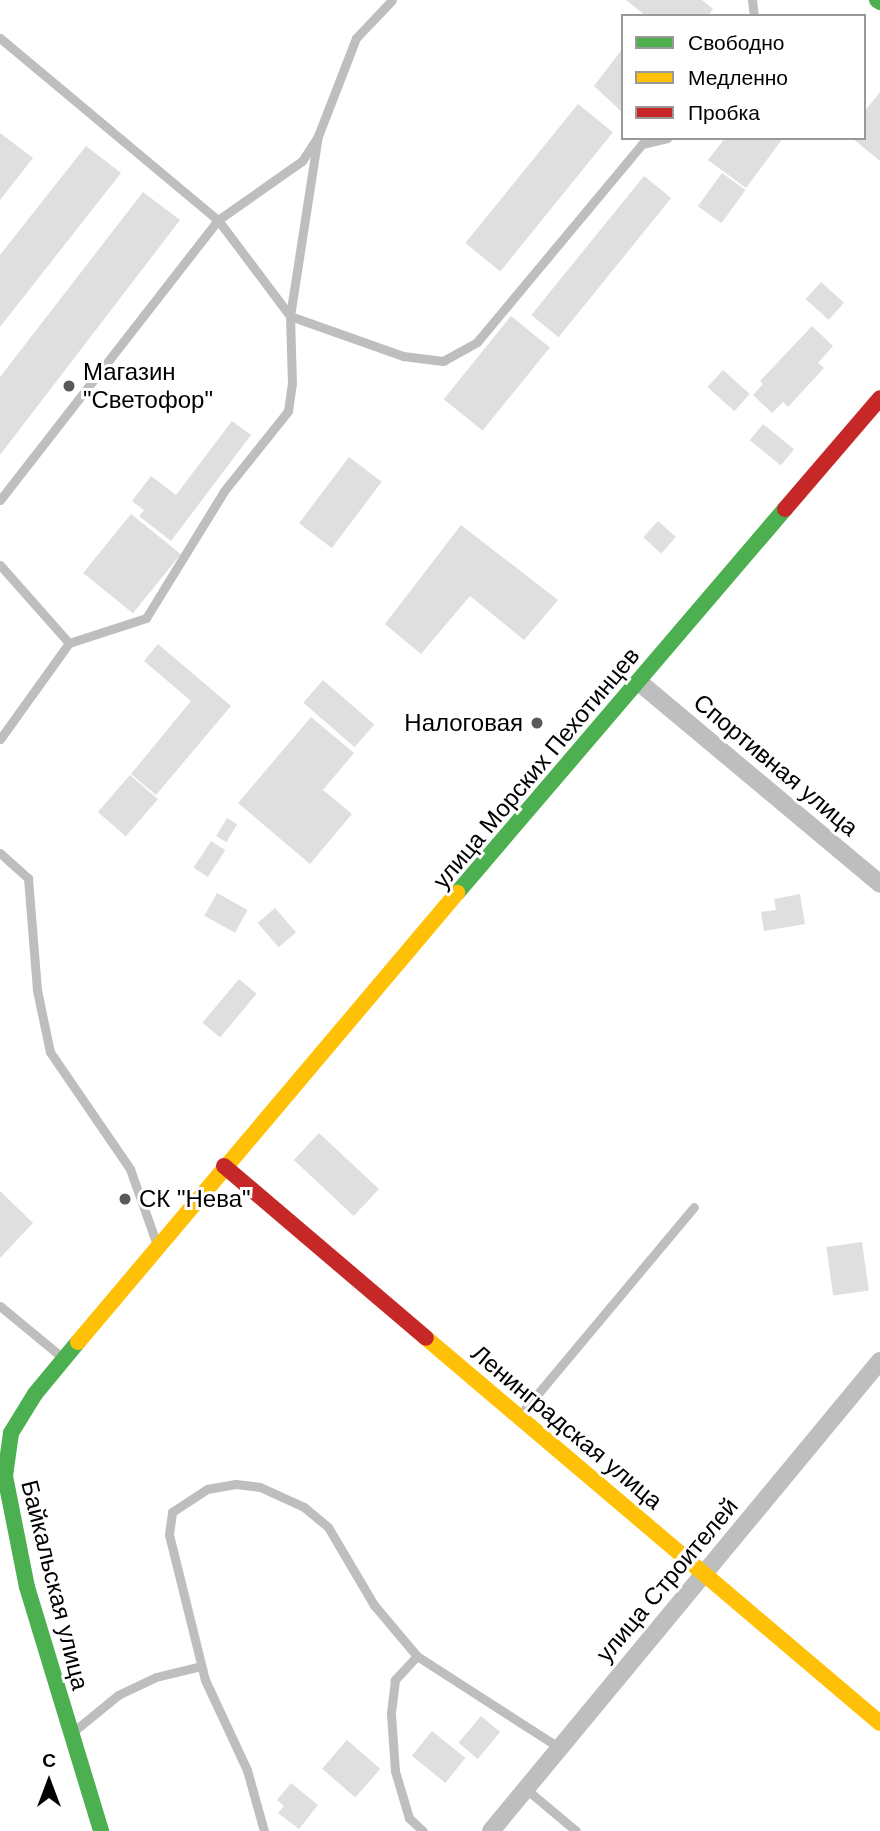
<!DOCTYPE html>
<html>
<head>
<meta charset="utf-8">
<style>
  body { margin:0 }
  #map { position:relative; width:880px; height:1831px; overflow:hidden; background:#fff; font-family:Arial,sans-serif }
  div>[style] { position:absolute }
  .building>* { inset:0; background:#dfdfdf; transform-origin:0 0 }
  .lane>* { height:9px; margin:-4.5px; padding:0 4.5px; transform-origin:4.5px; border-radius:4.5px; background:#bebebe }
  .street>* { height:18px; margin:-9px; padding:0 9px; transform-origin:9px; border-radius:9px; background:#bebebe }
  .fast>* { height:16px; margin:-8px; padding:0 8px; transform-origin:8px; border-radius:8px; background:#4caf50 }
  .slow>* { height:16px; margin:-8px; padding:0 8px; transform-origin:8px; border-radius:8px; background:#ffc107 }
  .jam>* { height:16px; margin:-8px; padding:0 8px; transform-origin:8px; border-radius:8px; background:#c62828 }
  .dots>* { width:19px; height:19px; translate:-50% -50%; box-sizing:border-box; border:4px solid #fff; border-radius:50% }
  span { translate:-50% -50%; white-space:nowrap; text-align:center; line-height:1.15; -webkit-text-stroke:6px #fff; paint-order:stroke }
  .poi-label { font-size:24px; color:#000 }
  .left { translate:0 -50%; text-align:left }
  .right { translate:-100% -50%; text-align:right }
  .street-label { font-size:24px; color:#000 }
  .legend { position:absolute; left:621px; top:14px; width:245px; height:126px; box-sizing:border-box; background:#fff; border:2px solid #999; margin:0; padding:9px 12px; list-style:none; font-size:21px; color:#000 }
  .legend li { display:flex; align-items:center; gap:14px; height:35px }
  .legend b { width:35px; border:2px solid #999 }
  .north { position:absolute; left:14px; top:1747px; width:70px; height:70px; -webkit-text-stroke:5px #fff; paint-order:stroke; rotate:0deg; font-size:19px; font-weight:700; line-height:28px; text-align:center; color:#000 }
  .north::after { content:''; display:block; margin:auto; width:24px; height:32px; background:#000; clip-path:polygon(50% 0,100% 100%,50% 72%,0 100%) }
</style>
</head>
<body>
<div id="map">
  <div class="building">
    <div style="clip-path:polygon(626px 0,702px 0,713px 9px,708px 16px,646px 16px)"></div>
    <div style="clip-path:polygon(623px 48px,623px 113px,594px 86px)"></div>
    <div style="clip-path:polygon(880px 92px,880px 161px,852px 138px,864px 138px,864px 112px)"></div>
    <div style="left:578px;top:104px;width:45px;height:179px;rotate:39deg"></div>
    <div style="clip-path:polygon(0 133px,33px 158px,0 200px)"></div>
    <div style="clip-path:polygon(725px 138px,783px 138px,746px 188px,708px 160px)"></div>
    <div style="clip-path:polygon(86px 146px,121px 173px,0 327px,0 255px)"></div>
    <div style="left:722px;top:173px;width:29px;height:41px;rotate:36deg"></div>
    <div style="left:644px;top:176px;width:35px;height:179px;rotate:39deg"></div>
    <div style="clip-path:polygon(143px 192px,180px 220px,0 455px,0 377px)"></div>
    <div style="left:821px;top:282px;width:31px;height:23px;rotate:42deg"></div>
    <div style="left:511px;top:316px;width:50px;height:107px;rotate:39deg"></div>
    <div style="clip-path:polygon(812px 326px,833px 346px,818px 363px,824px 368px,788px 407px,783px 402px,772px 413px,753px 395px,763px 384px,760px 381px)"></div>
    <div style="left:723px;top:370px;width:36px;height:23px;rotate:42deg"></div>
    <div style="clip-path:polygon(232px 421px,251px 435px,171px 541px,139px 516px,144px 510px,132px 501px,151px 476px,176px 495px)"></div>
    <div style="left:763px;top:424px;width:40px;height:21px;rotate:39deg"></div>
    <div style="left:349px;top:457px;width:41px;height:83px;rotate:37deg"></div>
    <div style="left:131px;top:514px;width:64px;height:76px;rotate:39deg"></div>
    <div style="left:658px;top:521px;width:24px;height:22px;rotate:42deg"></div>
    <div style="clip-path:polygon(461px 525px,558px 600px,524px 640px,470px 596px,421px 654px,385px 624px)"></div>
    <div style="clip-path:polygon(158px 644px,231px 706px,156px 795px,131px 774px,191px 701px,144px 661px)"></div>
    <div style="left:323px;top:680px;width:68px;height:30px;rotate:41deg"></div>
    <div style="clip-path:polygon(311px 717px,354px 753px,323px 790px,352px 814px,310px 864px,238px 803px)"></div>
    <div style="left:130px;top:775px;width:37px;height:49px;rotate:41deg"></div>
    <div style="left:227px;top:818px;width:12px;height:21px;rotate:31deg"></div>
    <div style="left:211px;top:841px;width:17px;height:32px;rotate:33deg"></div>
    <div style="left:217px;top:893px;width:35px;height:26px;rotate:29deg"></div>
    <div style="clip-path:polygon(800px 894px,805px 924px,764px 931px,761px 912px,776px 910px,774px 899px)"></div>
    <div style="left:275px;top:908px;width:32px;height:23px;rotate:49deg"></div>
    <div style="left:239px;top:979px;width:23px;height:57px;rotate:40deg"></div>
    <div style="left:319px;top:1133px;width:82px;height:37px;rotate:43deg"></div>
    <div style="clip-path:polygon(0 1191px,33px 1223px,0 1258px)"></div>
    <div style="left:862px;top:1242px;width:49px;height:36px;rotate:82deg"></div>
    <div style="left:481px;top:1716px;width:25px;height:35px;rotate:40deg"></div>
    <div style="left:432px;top:1731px;width:43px;height:32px;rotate:39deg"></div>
    <div style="left:347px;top:1740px;width:44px;height:38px;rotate:41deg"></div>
    <div style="clip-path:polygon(291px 1783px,318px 1805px,299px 1829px,278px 1813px,284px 1806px,277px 1800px)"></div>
  </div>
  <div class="lane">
    <div style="left:752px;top:0;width:16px;rotate:83deg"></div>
    <div style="left:0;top:38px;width:284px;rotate:39.9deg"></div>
    <div style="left:218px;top:220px;width:120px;rotate:53.1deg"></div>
    <div style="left:290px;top:316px;width:120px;rotate:19.5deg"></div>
    <div style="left:403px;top:356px;width:40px;rotate:7.1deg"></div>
    <div style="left:443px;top:361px;width:39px;rotate:-29deg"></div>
    <div style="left:477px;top:342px;width:258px;rotate:-50.2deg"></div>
    <div style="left:642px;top:144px;width:26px;rotate:-13deg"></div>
    <div style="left:0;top:500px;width:355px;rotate:-52.1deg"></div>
    <div style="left:218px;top:220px;width:103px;rotate:-35.1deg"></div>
    <div style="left:302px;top:161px;width:30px;rotate:-57deg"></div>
    <div style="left:318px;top:136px;width:105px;rotate:-68.8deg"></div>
    <div style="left:356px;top:38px;width:52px;rotate:-46.5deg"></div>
    <div style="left:0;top:565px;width:104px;rotate:48.5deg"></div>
    <div style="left:0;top:739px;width:118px;rotate:-54.3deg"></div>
    <div style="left:69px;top:643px;width:81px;rotate:-18deg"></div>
    <div style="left:146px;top:618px;width:149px;rotate:-58.4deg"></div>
    <div style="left:224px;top:491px;width:102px;rotate:-51.3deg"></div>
    <div style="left:288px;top:411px;width:27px;rotate:-82deg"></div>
    <div style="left:292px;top:384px;width:68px;rotate:-91.7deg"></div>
    <div style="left:290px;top:316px;width:182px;rotate:-81.2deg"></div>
    <div style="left:0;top:853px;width:38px;rotate:42deg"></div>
    <div style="left:28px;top:878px;width:112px;rotate:85.4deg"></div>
    <div style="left:37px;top:990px;width:63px;rotate:78.2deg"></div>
    <div style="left:50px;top:1052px;width:142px;rotate:55.6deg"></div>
    <div style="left:130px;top:1169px;width:77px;rotate:70.4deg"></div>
    <div style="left:0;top:1306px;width:82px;rotate:39.5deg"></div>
    <div style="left:520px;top:1415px;width:271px;rotate:-50.1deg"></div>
    <div style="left:417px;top:1656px;width:33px;rotate:133deg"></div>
    <div style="left:395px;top:1680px;width:34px;rotate:97deg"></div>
    <div style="left:391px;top:1714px;width:57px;rotate:86deg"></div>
    <div style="left:395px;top:1771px;width:49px;rotate:73.4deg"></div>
    <div style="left:409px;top:1818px;width:19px;rotate:43deg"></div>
    <div style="left:74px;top:1731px;width:57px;rotate:-39.3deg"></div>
    <div style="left:118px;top:1695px;width:42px;rotate:-25.3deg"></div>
    <div style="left:156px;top:1677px;width:46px;rotate:-13.7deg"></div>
    <div style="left:526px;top:1789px;width:65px;rotate:40deg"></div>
    <div style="left:264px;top:1831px;width:63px;rotate:-105.6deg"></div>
    <div style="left:247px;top:1770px;width:99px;rotate:-115deg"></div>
    <div style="left:205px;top:1680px;width:150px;rotate:-103.9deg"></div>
    <div style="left:169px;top:1534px;width:22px;rotate:-82deg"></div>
    <div style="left:172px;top:1512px;width:42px;rotate:-33.3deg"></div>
    <div style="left:207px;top:1489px;width:29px;rotate:-10deg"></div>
    <div style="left:236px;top:1484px;width:24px;rotate:7deg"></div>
    <div style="left:260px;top:1487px;width:48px;rotate:24.4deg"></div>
    <div style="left:304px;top:1507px;width:31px;rotate:40deg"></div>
    <div style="left:328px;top:1527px;width:91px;rotate:59.5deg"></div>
    <div style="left:374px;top:1605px;width:67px;rotate:49.9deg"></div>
    <div style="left:417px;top:1656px;width:170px;rotate:32.8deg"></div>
  </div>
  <div class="street">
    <div style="left:640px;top:683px;width:313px;rotate:39.9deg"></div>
    <div style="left:491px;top:1831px;width:610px;rotate:-50.39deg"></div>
  </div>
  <div class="fast">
    <div style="left:877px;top:0;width:4px;rotate:34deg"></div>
    <div style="left:457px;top:893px;width:505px;rotate:-49.5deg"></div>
    <div style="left:78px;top:1342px;width:67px;rotate:129.6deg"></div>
    <div style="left:35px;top:1394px;width:46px;rotate:121.6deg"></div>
    <div style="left:11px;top:1433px;width:43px;rotate:97.9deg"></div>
    <div style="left:5px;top:1476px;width:113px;rotate:78.8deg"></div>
    <div style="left:27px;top:1587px;width:255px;rotate:73.1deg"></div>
  </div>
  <div class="slow">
    <div style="left:426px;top:1338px;width:595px;rotate:40.3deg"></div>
    <div style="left:78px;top:1342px;width:588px;rotate:-49.83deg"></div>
  </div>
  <div class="jam">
    <div style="left:785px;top:509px;width:146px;rotate:-49.4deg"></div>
    <div style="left:224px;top:1166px;width:265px;rotate:40.4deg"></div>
  </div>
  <div class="dots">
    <div style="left:69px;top:386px;background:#595959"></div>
    <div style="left:537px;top:723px;background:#595959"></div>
    <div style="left:125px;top:1199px;background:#595959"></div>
  </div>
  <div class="poi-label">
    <span class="left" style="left:83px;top:386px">Магазин<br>"Светофор"</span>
    <span class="right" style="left:523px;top:723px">Налоговая</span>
    <span class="left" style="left:139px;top:1199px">СК "Нева"</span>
  </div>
  <div class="street-label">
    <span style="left:776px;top:765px;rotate:40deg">Спортивная улица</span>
    <span style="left:536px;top:768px;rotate:-50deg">улица Морских Пехотинцев</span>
    <span style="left:567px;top:1427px;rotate:40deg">Ленинградская улица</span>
    <span style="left:667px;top:1580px;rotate:-50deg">улица Строителей</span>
    <span style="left:55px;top:1585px;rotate:76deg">Байкальская улица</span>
  </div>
  <ul class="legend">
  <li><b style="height:9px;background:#4caf50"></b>Свободно</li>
  <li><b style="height:9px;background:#ffc107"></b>Медленно</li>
  <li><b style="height:9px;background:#c62828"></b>Пробка</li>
  </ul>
  <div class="north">С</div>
</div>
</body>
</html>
